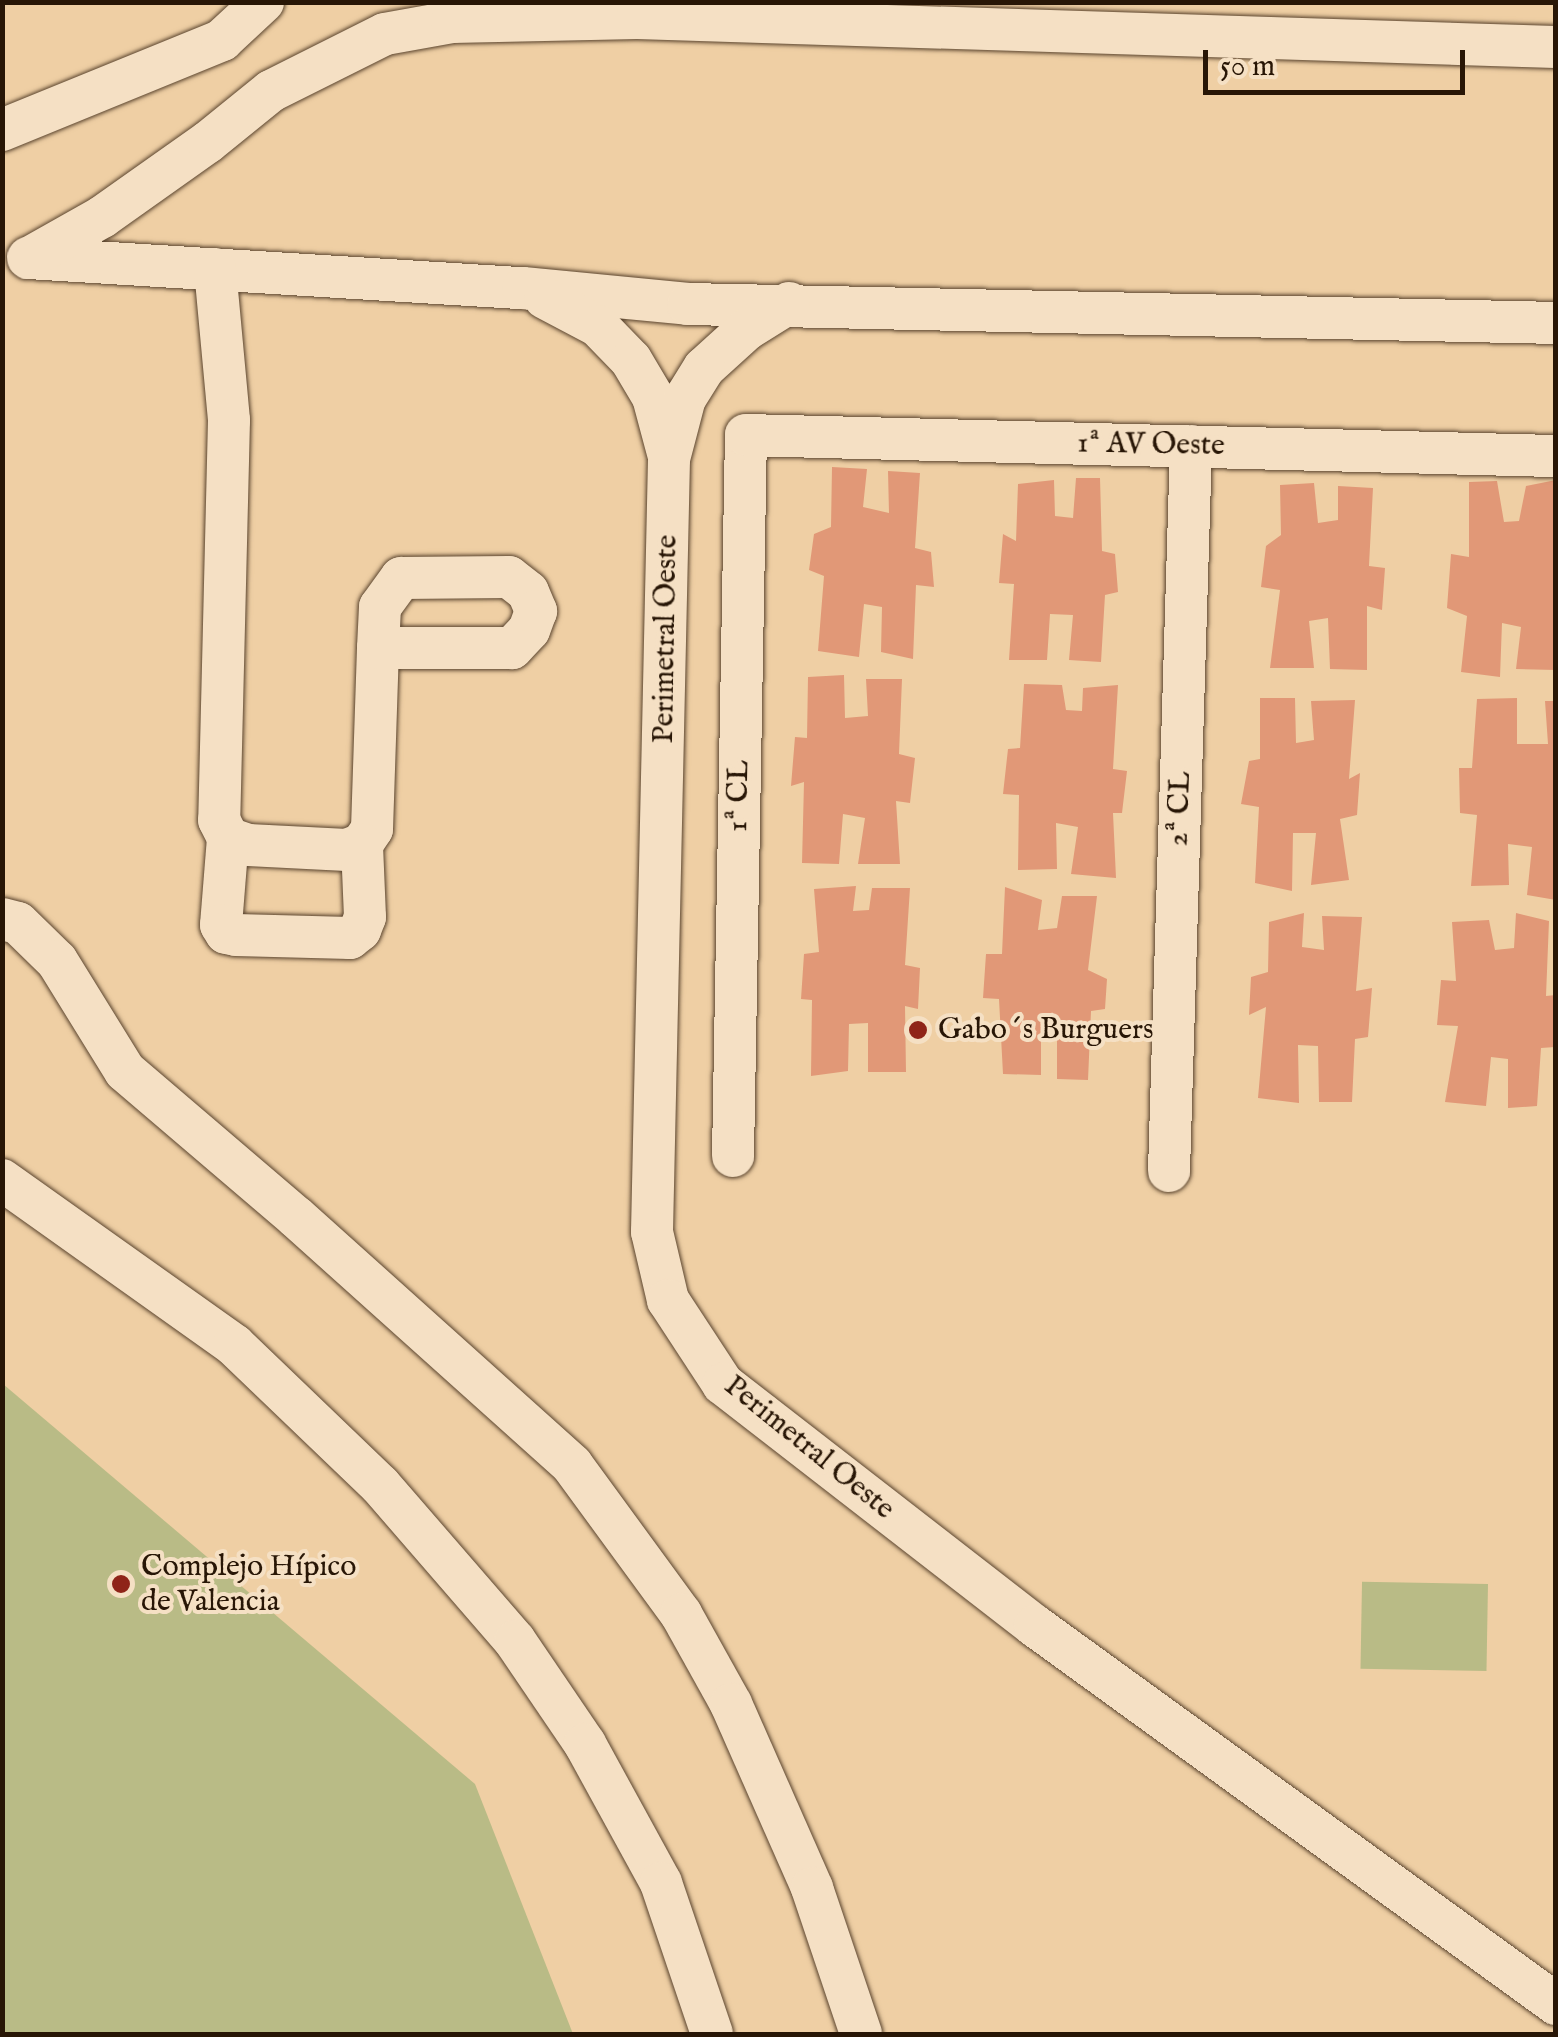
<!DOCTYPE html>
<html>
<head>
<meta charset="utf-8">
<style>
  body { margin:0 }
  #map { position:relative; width:1558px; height:2037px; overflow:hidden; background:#efcfa4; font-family:"IM FELL English",serif }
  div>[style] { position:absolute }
  .green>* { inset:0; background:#b9bb86; transform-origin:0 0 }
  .building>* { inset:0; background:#e19877 }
  .roads { filter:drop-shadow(0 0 2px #5a442e) drop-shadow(0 0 2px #5a442e) }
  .minor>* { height:42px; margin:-21px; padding:0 21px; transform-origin:21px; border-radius:21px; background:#f5e0c4 }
  .dots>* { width:28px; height:28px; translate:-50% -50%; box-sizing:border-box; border:5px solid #f5e0c4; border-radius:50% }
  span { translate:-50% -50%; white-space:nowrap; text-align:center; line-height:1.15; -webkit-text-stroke:8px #f5e0c4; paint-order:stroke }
  .street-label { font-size:30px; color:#281606 }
  .poi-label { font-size:30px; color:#281606 }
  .left { translate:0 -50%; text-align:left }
  .frame { position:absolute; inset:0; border:5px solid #281606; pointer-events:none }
  .scale { position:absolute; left:1203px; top:50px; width:262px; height:45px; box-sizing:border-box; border:5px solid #281606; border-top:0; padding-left:12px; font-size:30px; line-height:35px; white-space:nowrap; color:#281606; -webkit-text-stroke:8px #f5e0c4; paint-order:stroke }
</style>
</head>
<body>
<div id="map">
  <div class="green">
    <div style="clip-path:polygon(3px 1384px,475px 1784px,573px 2034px,3px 2034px)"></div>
    <div style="left:1488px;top:1584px;width:87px;height:126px;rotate:91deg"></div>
  </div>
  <div class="building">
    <div style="clip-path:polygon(832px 467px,867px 469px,863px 507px,889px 513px,888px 471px,920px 473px,915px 548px,931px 552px,934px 587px,916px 585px,913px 659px,881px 652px,882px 607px,864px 604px,859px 657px,818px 651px,824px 576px,809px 570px,814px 534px,831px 527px)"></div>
    <div style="clip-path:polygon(1076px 478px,1100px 478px,1102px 551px,1115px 554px,1118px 592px,1105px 595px,1101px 662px,1069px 660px,1073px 615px,1050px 614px,1047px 660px,1009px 660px,1014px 584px,999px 583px,1003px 534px,1016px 541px,1018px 484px,1054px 480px,1055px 516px,1073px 518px)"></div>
    <div style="clip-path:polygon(1556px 480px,1556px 670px,1516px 669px,1521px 627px,1502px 623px,1500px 677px,1461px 672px,1467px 616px,1447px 608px,1451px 554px,1469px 557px,1469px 482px,1497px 481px,1504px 522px,1519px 521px,1526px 486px)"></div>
    <div style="clip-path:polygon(1314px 483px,1318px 523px,1338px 520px,1338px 486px,1373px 488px,1369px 566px,1385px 568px,1382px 610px,1367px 606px,1367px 670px,1330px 669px,1328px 618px,1309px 621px,1314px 668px,1270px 668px,1280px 590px,1261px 587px,1266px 546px,1281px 535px,1280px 485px)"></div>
    <div style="clip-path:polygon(844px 675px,845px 718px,868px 716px,866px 679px,902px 679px,899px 754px,915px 758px,910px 803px,896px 801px,900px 864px,858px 864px,865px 818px,843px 814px,839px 864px,802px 863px,804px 782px,791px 786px,795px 737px,807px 738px,808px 677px)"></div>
    <div style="clip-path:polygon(1024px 684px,1062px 685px,1066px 710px,1082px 711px,1083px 688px,1118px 685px,1113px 769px,1127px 771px,1122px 813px,1113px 813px,1116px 878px,1071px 874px,1078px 827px,1056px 823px,1057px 869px,1018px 870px,1019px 795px,1003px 794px,1008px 749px,1020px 748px)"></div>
    <div style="clip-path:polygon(1260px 698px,1295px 698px,1296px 743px,1314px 740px,1311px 701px,1355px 700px,1349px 779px,1360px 773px,1357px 815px,1340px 819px,1349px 880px,1311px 885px,1316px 833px,1293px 833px,1292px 891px,1255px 883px,1259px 807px,1241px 804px,1249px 761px,1260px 759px)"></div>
    <div style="clip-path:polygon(1517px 698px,1517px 744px,1548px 744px,1545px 701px,1556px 701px,1556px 900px,1527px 895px,1532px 847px,1508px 844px,1509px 885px,1471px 886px,1477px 815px,1460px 813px,1459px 768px,1472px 768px,1477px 699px)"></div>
    <div style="clip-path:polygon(856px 886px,853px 911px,869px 910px,872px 888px,910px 888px,905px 965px,920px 968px,918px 1009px,905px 1006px,906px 1072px,868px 1072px,868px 1023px,849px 1024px,848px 1071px,811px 1076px,812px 1000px,801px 999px,804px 954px,819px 952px,814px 889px)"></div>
    <div style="clip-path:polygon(1005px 887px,1042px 900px,1038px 930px,1057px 928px,1062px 896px,1097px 896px,1088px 970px,1107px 979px,1105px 1009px,1091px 1011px,1088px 1080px,1057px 1079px,1057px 1028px,1041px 1030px,1041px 1075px,1003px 1074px,999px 999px,983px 998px,986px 954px,1002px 954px)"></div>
    <div style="clip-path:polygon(1304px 913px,1302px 947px,1324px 950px,1322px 916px,1362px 917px,1356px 991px,1372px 988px,1368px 1037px,1355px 1039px,1352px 1102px,1319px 1102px,1318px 1046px,1298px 1045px,1299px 1103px,1258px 1098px,1266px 1007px,1249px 1015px,1251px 977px,1268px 972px,1269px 922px)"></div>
    <div style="clip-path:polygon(1516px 913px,1549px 921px,1546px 996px,1556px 995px,1556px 1042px,1555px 1047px,1541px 1048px,1537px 1106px,1508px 1108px,1508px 1059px,1491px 1057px,1486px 1106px,1445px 1102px,1458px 1026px,1437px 1025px,1441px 980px,1456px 981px,1452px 922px,1489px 920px,1495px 950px,1514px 948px)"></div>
  </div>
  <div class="roads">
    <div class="minor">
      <div style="left:2px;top:130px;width:238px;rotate:-22.2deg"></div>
      <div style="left:222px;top:40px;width:56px;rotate:-42.8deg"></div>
      <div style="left:28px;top:258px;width:496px;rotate:3.5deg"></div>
      <div style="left:523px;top:288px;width:166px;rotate:5.5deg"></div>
      <div style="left:688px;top:304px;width:868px;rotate:1.25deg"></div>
      <div style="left:29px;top:258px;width:84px;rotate:-29.3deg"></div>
      <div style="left:102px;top:217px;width:130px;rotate:-35.3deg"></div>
      <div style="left:208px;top:142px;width:81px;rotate:-39deg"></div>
      <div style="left:271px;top:91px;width:127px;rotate:-26.6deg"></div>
      <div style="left:385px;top:34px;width:68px;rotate:-10.2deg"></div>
      <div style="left:452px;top:22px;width:185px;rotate:-1.2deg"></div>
      <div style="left:637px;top:18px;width:919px;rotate:1.81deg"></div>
      <div style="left:215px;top:269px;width:152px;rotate:84.7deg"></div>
      <div style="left:229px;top:420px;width:400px;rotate:91.4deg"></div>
      <div style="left:219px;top:820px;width:20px;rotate:63deg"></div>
      <div style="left:228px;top:838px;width:21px;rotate:19deg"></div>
      <div style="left:248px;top:845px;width:99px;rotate:2.9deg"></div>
      <div style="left:347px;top:850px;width:16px;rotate:-22deg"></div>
      <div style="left:362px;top:844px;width:18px;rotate:-56deg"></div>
      <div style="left:372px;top:829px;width:181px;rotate:-88.1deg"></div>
      <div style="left:378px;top:648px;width:41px;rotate:-87.2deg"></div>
      <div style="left:380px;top:607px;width:36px;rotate:-54deg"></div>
      <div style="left:401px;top:578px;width:108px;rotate:-0.5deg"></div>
      <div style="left:509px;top:577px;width:24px;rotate:38deg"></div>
      <div style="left:528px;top:592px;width:21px;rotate:67deg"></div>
      <div style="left:536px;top:611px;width:20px;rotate:110deg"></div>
      <div style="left:529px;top:630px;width:25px;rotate:133deg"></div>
      <div style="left:512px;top:648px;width:134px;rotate:180deg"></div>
      <div style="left:545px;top:298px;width:60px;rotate:27.8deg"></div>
      <div style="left:598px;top:326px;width:47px;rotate:45.9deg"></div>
      <div style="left:631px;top:360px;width:43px;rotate:59.3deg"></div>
      <div style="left:653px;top:397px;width:58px;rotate:75deg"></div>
      <div style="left:789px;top:303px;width:49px;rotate:148.2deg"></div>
      <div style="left:747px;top:329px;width:58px;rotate:137.8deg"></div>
      <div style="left:704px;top:368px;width:36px;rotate:122deg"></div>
      <div style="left:685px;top:398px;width:63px;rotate:104.7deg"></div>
      <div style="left:669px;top:459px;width:773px;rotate:91.26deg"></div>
      <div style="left:652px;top:1232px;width:70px;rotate:76.8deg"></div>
      <div style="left:668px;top:1300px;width:100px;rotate:56.8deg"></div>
      <div style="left:723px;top:1384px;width:395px;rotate:37.8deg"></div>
      <div style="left:1035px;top:1626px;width:644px;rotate:35.96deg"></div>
      <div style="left:228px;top:838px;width:87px;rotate:94.6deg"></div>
      <div style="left:221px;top:925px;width:9px;rotate:58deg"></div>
      <div style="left:226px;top:933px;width:10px;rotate:11deg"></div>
      <div style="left:236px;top:935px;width:114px;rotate:1.5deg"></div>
      <div style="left:350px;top:938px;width:13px;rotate:-39deg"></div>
      <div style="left:360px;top:930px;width:14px;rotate:-69deg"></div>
      <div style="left:365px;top:917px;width:73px;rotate:-92.4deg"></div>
      <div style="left:2px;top:919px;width:16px;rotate:14deg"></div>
      <div style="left:18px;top:923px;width:54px;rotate:44.3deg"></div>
      <div style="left:57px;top:961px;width:129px;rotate:58.3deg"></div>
      <div style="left:125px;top:1071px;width:225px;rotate:40.5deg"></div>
      <div style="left:296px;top:1217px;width:371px;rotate:41.9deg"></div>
      <div style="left:572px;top:1465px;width:185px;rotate:53.8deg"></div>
      <div style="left:681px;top:1614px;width:103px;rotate:60.9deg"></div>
      <div style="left:731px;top:1704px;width:201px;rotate:66.2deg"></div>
      <div style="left:812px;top:1888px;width:154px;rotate:71.4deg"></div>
      <div style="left:733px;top:1156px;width:721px;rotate:-88.97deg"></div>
      <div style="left:746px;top:435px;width:810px;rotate:1.49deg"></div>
      <div style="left:1169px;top:1171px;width:725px;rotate:-88.26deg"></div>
      <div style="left:2px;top:1180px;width:285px;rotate:35.4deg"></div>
      <div style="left:234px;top:1345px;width:202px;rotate:43.8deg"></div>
      <div style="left:380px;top:1485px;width:206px;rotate:49.1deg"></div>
      <div style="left:515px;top:1641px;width:125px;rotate:55.8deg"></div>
      <div style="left:585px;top:1744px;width:158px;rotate:61.3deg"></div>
      <div style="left:661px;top:1883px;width:159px;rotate:71.3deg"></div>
    </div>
  </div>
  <div class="dots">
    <div style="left:918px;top:1030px;background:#8f2418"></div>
    <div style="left:121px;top:1584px;background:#8f2418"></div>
  </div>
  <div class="street-label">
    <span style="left:1151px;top:445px;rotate:1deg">1ª AV Oeste</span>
    <span style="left:666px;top:639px;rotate:-89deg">Perimetral Oeste</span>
    <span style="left:739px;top:796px;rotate:-89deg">1ª CL</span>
    <span style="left:1180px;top:809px;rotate:-88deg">2ª CL</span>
    <span style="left:809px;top:1448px;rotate:39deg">Perimetral Oeste</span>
  </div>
  <div class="poi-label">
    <span class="left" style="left:938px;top:1030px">Gabo´s Burguers</span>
    <span class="left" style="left:141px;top:1584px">Complejo Hípico<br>de Valencia</span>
  </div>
  <div class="frame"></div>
  <div class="scale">50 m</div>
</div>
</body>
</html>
